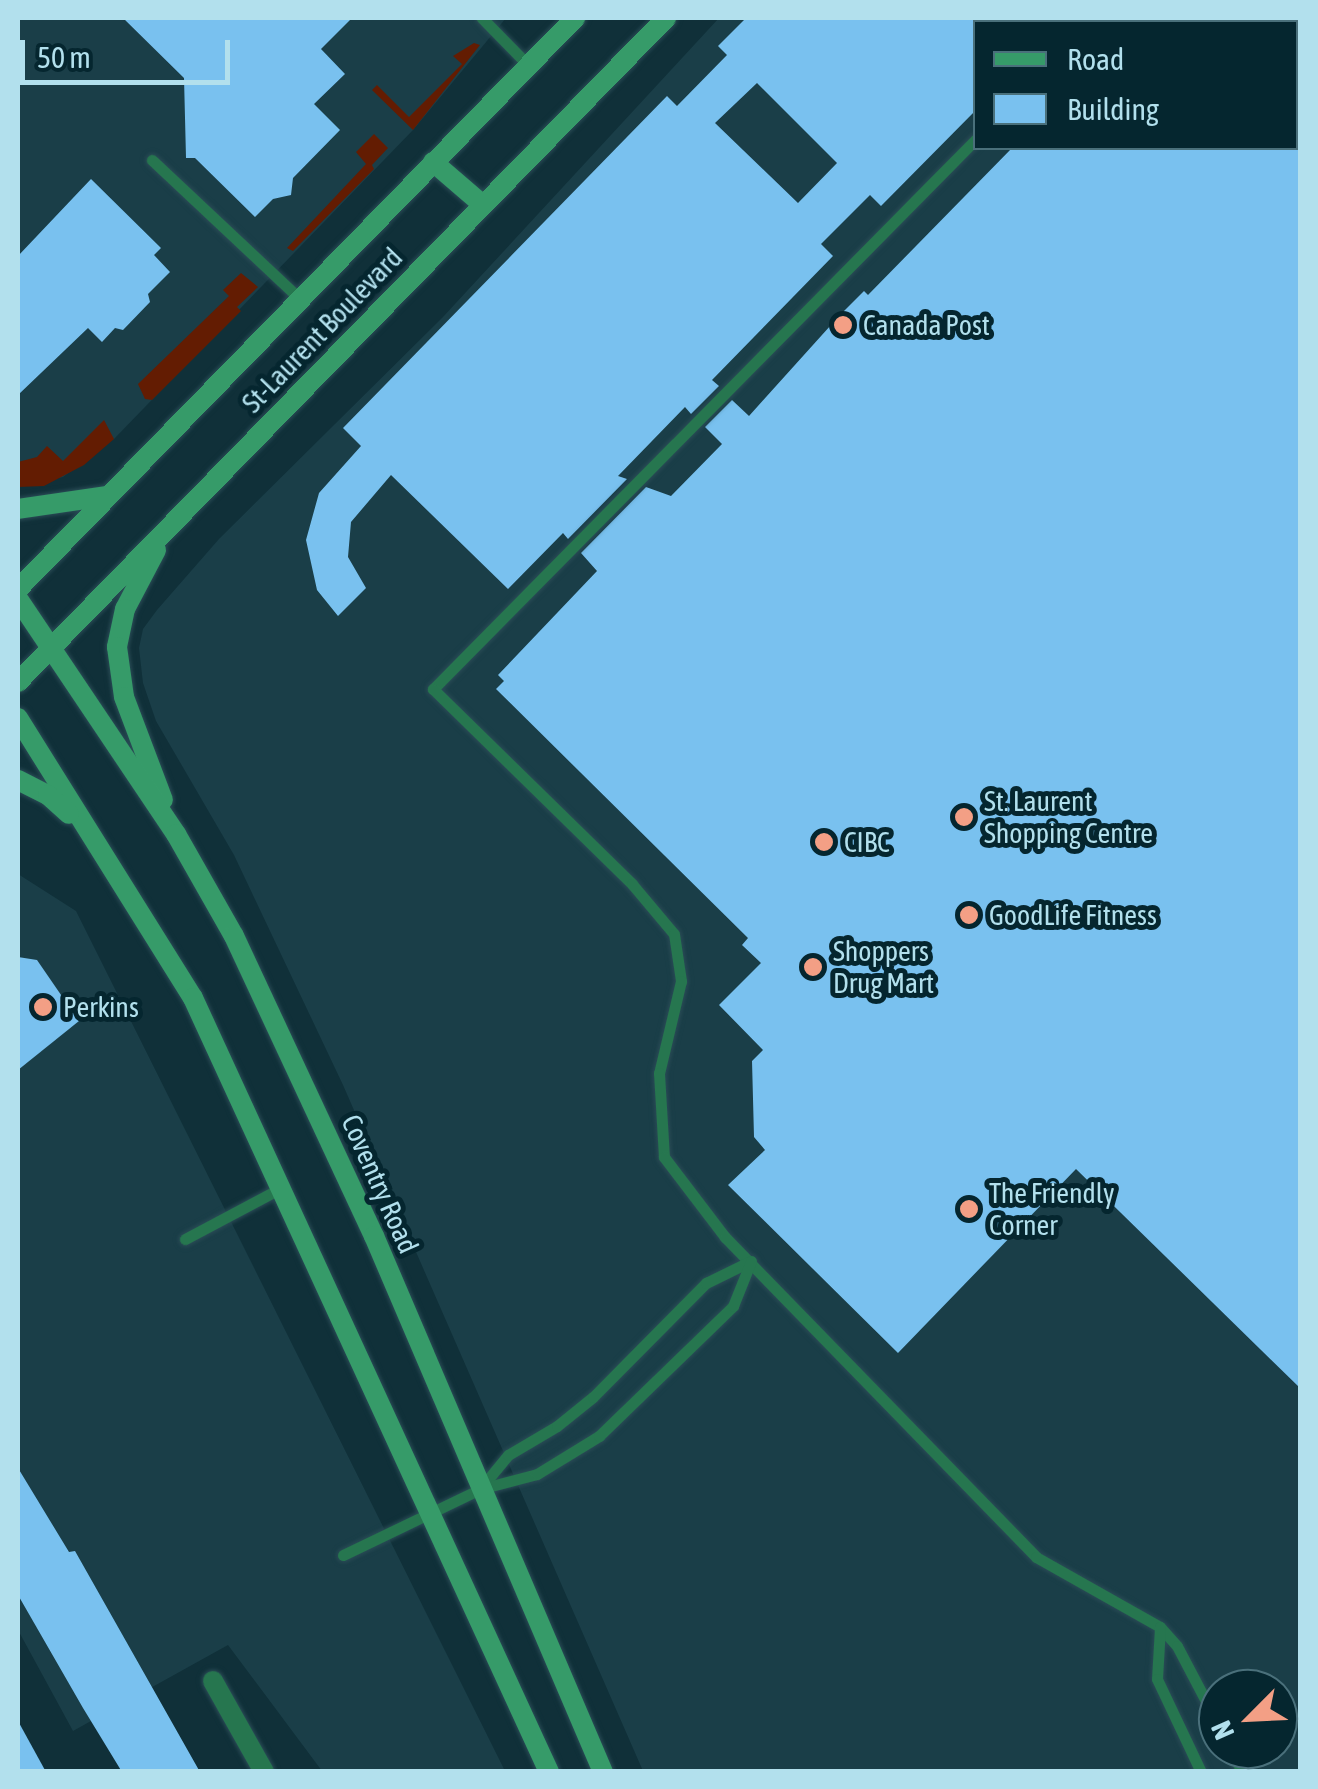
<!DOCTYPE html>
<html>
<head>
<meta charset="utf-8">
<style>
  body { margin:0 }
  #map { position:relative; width:1318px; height:1789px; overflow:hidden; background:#103039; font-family:"Asap Condensed",sans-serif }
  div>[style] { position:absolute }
  .built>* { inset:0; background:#1a3e48 }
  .green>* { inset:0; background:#631c02 }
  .building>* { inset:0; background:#79c1ef }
  .roads { filter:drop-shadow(0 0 2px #2a4c56) drop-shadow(0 0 2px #2a4c56) }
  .service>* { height:11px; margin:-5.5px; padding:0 5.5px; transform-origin:5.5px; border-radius:5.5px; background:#26764f }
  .minor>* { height:20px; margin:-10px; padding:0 10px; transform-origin:10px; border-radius:10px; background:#26764f }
  .secondary>* { height:20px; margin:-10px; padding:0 10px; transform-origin:10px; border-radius:10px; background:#369b69 }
  .dots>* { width:28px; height:28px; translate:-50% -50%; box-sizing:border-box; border:5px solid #05262f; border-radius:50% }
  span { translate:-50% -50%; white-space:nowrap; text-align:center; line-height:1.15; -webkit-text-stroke:10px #05262f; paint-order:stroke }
  .poi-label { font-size:28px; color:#b2e0ed }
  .left { translate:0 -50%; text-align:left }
  .street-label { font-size:28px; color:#b2e0ed }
  .frame { position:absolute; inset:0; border:20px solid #b2e0ed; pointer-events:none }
  .legend { position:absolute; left:973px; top:20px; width:325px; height:130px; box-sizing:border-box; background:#05262f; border:2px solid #4a707b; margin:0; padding:12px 18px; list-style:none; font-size:30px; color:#b2e0ed }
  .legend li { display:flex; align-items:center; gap:20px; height:50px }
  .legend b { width:50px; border:2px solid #4a707b }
  .north { position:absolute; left:1198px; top:1669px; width:100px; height:100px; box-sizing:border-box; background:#05262f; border:2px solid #4a707b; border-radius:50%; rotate:246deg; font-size:28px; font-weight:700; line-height:40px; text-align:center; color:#b2e0ed }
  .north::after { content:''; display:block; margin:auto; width:35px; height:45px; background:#f39f85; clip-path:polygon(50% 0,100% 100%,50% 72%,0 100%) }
  .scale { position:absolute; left:20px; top:40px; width:210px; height:45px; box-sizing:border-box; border:5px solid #b2e0ed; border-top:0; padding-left:12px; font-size:30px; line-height:35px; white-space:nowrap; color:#b2e0ed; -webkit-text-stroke:8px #05262f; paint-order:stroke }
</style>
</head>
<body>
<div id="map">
  <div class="built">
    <div style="clip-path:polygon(18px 18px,506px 18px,413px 130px,114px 439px,63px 477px,18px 487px)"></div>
    <div style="clip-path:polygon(evenodd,719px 18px,1300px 18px,1300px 1771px,643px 1771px,343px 1085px,234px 855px,156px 721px,143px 683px,139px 648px,143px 629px,157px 610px,219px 539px,443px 317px,719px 18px,976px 22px,1296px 22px,1296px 148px,976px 148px,976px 22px,719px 18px,1218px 1689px,1278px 1689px,1278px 1749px,1218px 1749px,1218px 1689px)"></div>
    <div style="clip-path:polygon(18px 874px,76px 911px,505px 1771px,322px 1771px,228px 1645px,73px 1731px,18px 1630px)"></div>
  </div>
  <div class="green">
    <div style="clip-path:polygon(474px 43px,480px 45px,413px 130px,372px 90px,377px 85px,409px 117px,462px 64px,453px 56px)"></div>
    <div style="clip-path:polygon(374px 134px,388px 148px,372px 165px,374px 169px,293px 251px,287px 248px,366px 164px,356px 152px)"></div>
    <div style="clip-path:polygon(241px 273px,258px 287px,237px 307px,241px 311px,152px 400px,145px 399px,138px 384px,229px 296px,223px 290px)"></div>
    <div style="clip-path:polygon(104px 420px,114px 439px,84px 465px,44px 486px,18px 487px,18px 462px,37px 457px,47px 446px,63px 461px)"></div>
  </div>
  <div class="building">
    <div style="clip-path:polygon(123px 18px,352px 18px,321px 49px,345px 74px,314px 104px,340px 130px,293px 178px,291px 195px,273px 199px,255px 217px,195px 158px,186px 158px,184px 78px)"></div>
    <div style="clip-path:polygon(evenodd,746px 18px,976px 18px,976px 110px,881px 206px,870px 195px,821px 244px,833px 256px,712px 380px,719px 386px,691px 414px,685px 407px,618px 476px,627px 479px,568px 539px,563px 533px,508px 589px,391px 475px,351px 522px,348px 557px,366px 588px,338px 616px,317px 590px,306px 540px,319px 493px,361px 446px,343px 428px,667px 96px,677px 106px,727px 55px,718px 46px,746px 18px,757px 83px,837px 163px,798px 203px,715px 123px,757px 83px)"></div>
    <div style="clip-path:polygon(1012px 148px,1300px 148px,1300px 1388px,1076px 1169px,898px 1353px,728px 1185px,765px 1150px,754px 1137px,752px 1061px,763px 1050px,719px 1005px,761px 963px,742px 945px,748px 938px,496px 689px,504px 681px,498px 675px,597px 571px,581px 553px,646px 487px,671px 496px,722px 444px,705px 427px,732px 400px,749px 416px,840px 315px,864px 291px,868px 295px)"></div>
    <div style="clip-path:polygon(91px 179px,161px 248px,154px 255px,170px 272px,148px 294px,150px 302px,123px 330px,115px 328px,102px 342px,88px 328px,18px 395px,18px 256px)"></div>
    <div style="clip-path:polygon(18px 957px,37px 960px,79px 1021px,18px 1070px)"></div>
    <div style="clip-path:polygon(18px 1468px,69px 1552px,75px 1551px,200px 1772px,122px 1772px,83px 1708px,18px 1595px)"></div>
    <div style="clip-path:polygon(18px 1721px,46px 1772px,18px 1772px)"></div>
  </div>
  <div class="roads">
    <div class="service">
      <div style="left:482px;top:18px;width:66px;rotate:45.6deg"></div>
      <div style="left:1091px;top:22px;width:6px;rotate:-39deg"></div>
      <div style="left:976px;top:139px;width:773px;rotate:134.63deg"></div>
      <div style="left:433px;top:689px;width:279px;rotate:44.4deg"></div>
      <div style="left:632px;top:884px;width:65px;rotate:50deg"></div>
      <div style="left:674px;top:934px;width:48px;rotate:81.5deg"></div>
      <div style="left:681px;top:981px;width:95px;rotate:103.4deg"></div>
      <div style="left:659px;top:1073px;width:84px;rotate:86.6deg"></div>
      <div style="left:664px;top:1157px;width:101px;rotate:52.7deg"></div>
      <div style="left:725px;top:1237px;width:446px;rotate:45.8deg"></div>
      <div style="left:1036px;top:1557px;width:142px;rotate:29.4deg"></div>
      <div style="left:1160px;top:1627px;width:25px;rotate:48deg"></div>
      <div style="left:1177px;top:1646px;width:88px;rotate:62.3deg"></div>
      <div style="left:152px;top:160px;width:203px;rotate:43.2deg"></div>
      <div style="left:185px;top:1239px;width:111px;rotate:-28deg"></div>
      <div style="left:480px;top:1489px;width:44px;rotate:-50.5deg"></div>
      <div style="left:508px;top:1455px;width:57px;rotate:-30.6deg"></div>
      <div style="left:557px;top:1426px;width:46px;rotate:-38.9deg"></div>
      <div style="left:593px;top:1397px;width:161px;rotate:-45.3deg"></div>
      <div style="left:706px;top:1283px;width:50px;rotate:-26.1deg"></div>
      <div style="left:343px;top:1555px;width:152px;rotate:-25.7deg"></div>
      <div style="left:480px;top:1489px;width:59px;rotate:-14.7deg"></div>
      <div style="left:537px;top:1474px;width:73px;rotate:-31.5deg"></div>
      <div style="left:599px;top:1436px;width:187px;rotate:-44.1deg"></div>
      <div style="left:733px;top:1306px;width:48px;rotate:-68.2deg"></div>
      <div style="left:1160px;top:1627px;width:52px;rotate:93.3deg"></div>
      <div style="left:1157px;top:1679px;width:103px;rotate:64.7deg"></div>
      <div style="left:1230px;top:1749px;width:26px;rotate:62deg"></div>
    </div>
    <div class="minor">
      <div style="left:213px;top:1681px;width:104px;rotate:60.7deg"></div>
    </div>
    <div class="secondary">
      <div style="left:433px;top:162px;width:66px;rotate:40.7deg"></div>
      <div style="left:18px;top:509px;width:89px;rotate:-8.4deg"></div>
      <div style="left:156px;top:550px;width:67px;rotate:117.7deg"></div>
      <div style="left:125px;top:609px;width:39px;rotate:102deg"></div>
      <div style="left:117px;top:647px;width:50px;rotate:82deg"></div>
      <div style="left:124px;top:697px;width:110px;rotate:69.3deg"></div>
      <div style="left:18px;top:589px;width:798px;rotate:-45.71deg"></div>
      <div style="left:18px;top:599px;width:283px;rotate:56.1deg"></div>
      <div style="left:176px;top:834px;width:117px;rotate:60.4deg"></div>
      <div style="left:234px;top:936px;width:331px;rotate:65deg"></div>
      <div style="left:374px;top:1236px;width:583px;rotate:66.87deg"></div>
      <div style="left:18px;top:682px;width:928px;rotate:-45.7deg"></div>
      <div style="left:18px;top:718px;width:330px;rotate:58deg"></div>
      <div style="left:193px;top:998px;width:852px;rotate:65.3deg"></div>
      <div style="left:18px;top:780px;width:34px;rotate:27deg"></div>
      <div style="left:48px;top:795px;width:28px;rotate:42deg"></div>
    </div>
  </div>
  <div class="dots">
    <div style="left:843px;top:325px;background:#f39f85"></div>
    <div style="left:964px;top:817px;background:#f39f85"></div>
    <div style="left:824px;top:842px;background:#f39f85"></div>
    <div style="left:969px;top:915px;background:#f39f85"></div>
    <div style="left:813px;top:967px;background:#f39f85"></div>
    <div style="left:43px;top:1007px;background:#f39f85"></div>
    <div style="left:969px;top:1209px;background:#f39f85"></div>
  </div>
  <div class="poi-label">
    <span class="left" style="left:863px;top:325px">Canada Post</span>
    <span class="left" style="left:984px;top:817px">St. Laurent<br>Shopping Centre</span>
    <span class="left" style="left:844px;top:842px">CIBC</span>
    <span class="left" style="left:989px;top:915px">GoodLife Fitness</span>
    <span class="left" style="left:833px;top:967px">Shoppers<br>Drug Mart</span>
    <span class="left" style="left:63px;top:1007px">Perkins</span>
    <span class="left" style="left:989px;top:1209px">The Friendly<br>Corner</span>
  </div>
  <div class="street-label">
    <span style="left:322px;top:330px;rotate:-46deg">St-Laurent Boulevard</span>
    <span style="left:380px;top:1184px;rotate:66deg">Coventry Road</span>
  </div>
  <div class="frame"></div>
  <ul class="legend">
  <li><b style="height:12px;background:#369b69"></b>Road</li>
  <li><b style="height:28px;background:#79c1ef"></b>Building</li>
  </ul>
  <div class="north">N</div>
  <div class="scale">50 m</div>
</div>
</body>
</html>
